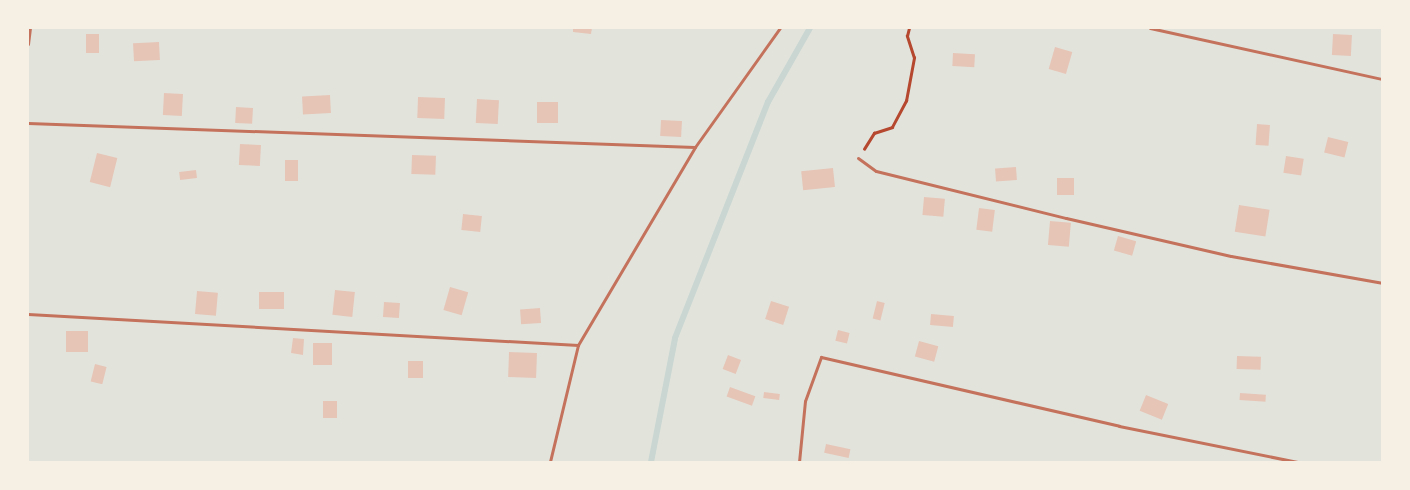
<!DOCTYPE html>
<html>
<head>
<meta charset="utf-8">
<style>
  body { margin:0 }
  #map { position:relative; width:1410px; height:490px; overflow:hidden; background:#f6efe4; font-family:"Fira Sans",sans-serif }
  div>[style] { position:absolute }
  .green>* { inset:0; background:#e2e4dc; transform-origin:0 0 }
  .stream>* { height:6px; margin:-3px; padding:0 3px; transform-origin:3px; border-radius:3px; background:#c9d6d2 }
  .building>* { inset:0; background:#e6c5b7; transform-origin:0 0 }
  .path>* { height:2.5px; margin:-1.25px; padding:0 1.25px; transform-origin:1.25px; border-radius:1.25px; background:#b5482f }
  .service>* { height:3px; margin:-1.5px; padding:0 1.5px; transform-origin:1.5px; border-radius:1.5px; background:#c5725c }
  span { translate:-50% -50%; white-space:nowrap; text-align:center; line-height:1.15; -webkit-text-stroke:3.5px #f6efe4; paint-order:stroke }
  .frame { position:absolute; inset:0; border:29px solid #f6efe4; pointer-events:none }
</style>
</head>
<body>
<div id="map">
  <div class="green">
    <div style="left:28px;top:28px;width:1354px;height:434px"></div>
  </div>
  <div class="stream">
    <div style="left:651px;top:462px;width:126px;rotate:-79deg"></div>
    <div style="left:675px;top:338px;width:254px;rotate:-68.5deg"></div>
    <div style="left:768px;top:102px;width:85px;rotate:-60.4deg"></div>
  </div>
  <div class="building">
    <div style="clip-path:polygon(573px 28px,592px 28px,591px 34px,573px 32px)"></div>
    <div style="left:86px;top:34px;width:13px;height:19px"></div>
    <div style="left:1333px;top:34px;width:19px;height:21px;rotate:3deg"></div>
    <div style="left:159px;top:42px;width:18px;height:26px;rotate:87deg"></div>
    <div style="left:1055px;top:47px;width:18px;height:23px;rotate:16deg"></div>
    <div style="left:953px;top:53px;width:22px;height:13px;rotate:3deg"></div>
    <div style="left:164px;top:93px;width:19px;height:22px;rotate:3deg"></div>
    <div style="left:330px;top:95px;width:18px;height:28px;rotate:87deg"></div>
    <div style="left:418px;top:97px;width:27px;height:21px;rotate:2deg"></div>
    <div style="left:477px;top:99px;width:22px;height:24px;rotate:3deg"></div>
    <div style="left:537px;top:102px;width:21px;height:21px"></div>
    <div style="left:236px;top:107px;width:17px;height:16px;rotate:3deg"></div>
    <div style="left:661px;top:120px;width:21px;height:16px;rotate:3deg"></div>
    <div style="left:1257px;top:124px;width:13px;height:21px;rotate:4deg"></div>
    <div style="left:1328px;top:137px;width:21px;height:16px;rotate:14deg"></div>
    <div style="left:240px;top:144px;width:21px;height:21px;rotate:3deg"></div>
    <div style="left:97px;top:153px;width:21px;height:30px;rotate:14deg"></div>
    <div style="left:412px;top:155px;width:24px;height:19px;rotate:2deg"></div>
    <div style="left:1286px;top:156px;width:18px;height:17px;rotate:9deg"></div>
    <div style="left:285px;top:160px;width:13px;height:21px"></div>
    <div style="left:1016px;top:167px;width:13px;height:21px;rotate:86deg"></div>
    <div style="left:833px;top:168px;width:19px;height:32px;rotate:84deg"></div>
    <div style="left:196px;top:170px;width:8px;height:17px;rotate:83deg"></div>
    <div style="left:1057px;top:178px;width:17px;height:17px"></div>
    <div style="left:924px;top:197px;width:21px;height:18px;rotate:5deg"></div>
    <div style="left:1239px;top:205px;width:31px;height:27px;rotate:9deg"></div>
    <div style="left:979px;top:208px;width:16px;height:22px;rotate:7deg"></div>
    <div style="left:463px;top:214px;width:19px;height:16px;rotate:6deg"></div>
    <div style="left:1050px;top:221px;width:21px;height:24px;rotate:5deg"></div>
    <div style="left:1118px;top:236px;width:19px;height:15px;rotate:16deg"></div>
    <div style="left:450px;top:287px;width:19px;height:24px;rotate:16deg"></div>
    <div style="left:335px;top:290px;width:20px;height:25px;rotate:6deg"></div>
    <div style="left:197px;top:291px;width:21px;height:23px;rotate:5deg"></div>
    <div style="left:259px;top:292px;width:25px;height:17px"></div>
    <div style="left:771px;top:301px;width:19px;height:19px;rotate:18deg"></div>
    <div style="left:877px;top:301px;width:8px;height:18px;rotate:14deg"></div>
    <div style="left:384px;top:302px;width:16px;height:15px;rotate:4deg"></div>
    <div style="left:540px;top:308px;width:15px;height:20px;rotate:86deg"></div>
    <div style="left:931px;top:314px;width:23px;height:11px;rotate:5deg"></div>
    <div style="left:838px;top:330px;width:12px;height:11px;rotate:14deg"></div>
    <div style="left:66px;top:331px;width:22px;height:21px"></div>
    <div style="clip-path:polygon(293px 338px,304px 339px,303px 355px,291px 353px)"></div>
    <div style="left:919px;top:341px;width:20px;height:16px;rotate:15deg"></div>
    <div style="left:332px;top:343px;width:22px;height:19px;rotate:90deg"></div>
    <div style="left:509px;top:352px;width:28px;height:25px;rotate:2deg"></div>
    <div style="left:728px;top:355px;width:14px;height:15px;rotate:21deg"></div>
    <div style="left:1237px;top:356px;width:24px;height:13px;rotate:2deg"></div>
    <div style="left:408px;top:361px;width:15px;height:17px"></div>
    <div style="left:95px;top:364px;width:12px;height:18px;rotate:14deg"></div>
    <div style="left:730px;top:387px;width:27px;height:10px;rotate:20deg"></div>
    <div style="left:764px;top:392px;width:16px;height:6px;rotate:7deg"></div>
    <div style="left:1240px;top:393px;width:26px;height:7px;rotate:4deg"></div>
    <div style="left:1146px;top:395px;width:24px;height:17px;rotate:22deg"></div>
    <div style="left:323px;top:401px;width:14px;height:17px"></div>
    <div style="left:826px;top:444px;width:25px;height:9px;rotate:12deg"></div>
  </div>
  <div class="path">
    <div style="left:864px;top:149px;width:19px;rotate:-58deg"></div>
    <div style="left:874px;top:133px;width:19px;rotate:-18deg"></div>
    <div style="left:892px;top:127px;width:30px;rotate:-62deg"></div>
    <div style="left:906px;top:101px;width:44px;rotate:-79.5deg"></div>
    <div style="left:914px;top:58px;width:23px;rotate:-108deg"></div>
    <div style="left:907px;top:36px;width:8px;rotate:-76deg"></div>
  </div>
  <div class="service">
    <div style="left:1150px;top:28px;width:238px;rotate:12.4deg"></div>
    <div style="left:28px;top:44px;width:16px;rotate:-83deg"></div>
    <div style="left:28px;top:123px;width:667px;rotate:2.06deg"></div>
    <div style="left:858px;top:158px;width:22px;rotate:36deg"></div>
    <div style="left:876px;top:171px;width:196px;rotate:13.9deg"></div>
    <div style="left:1066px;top:218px;width:169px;rotate:13deg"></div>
    <div style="left:1231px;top:256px;width:153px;rotate:10.1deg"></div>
    <div style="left:28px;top:314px;width:551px;rotate:3.23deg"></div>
    <div style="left:578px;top:345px;width:120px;rotate:103.5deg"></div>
    <div style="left:578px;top:345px;width:230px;rotate:-59.4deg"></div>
    <div style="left:695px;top:147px;width:146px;rotate:-54.5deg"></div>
    <div style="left:799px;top:462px;width:61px;rotate:-84.4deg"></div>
    <div style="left:805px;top:401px;width:47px;rotate:-70deg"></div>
    <div style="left:821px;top:357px;width:306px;rotate:13deg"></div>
    <div style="left:1119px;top:426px;width:182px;rotate:11.4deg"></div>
  </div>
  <div class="frame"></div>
</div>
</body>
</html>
